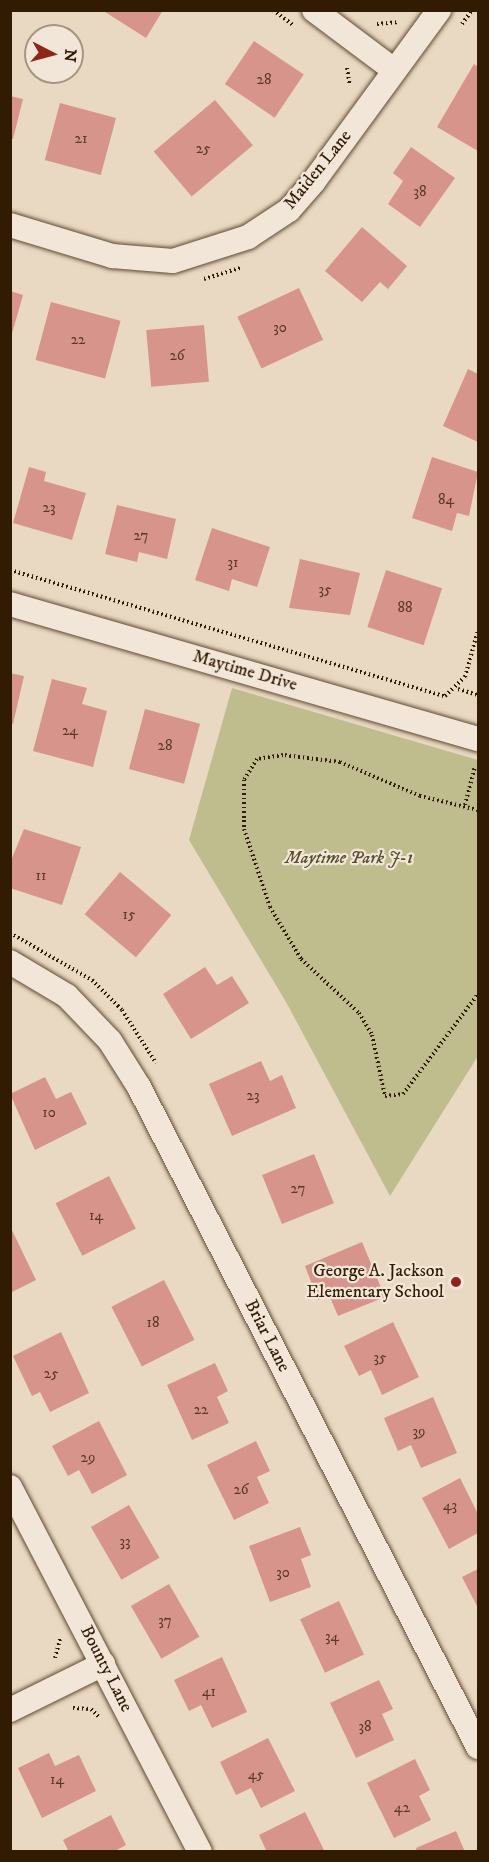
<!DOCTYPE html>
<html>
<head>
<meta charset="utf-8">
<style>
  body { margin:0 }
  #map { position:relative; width:489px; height:1862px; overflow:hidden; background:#ead9c2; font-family:"IM FELL DW Pica",serif }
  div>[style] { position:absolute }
  .green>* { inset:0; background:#bfbd8e }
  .building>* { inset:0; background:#d6948a; transform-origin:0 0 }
  .path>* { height:4px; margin-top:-2px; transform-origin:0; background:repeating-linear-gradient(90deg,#321b03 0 1.5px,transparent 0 4.5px) }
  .roads { filter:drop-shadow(0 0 2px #604a33) drop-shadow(0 0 2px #604a33) }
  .street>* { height:24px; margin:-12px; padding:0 12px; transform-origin:12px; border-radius:12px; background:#f1e6d7 }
  .dots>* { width:16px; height:16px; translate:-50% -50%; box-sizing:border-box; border:3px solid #f1e6d7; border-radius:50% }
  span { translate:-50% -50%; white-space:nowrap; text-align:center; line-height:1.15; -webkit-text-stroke:4.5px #f1e6d7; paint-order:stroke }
  .number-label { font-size:15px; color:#5b3925 }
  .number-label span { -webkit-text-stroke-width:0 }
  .street-label { font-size:18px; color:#321b03 }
  .park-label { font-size:18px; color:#5c4c2d; font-style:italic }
  .poi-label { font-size:18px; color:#321b03 }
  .right { translate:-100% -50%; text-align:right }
  .frame { position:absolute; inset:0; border:12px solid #321b03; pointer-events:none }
  .north { position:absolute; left:24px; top:24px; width:60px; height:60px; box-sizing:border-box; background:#f1e6d7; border:2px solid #a59582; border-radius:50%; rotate:96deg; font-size:16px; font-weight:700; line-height:24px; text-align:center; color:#321b03 }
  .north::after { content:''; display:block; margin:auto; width:21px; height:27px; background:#8f2418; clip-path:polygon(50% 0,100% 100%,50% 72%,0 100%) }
</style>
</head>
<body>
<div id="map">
  <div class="green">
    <div style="clip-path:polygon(232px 688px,478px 760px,478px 1056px,390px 1196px,286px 1002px,189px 840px)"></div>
  </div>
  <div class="building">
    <div style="clip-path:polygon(102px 10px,163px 10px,146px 38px)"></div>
    <div style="left:254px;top:41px;width:60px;height:52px;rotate:34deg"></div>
    <div style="clip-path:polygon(474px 64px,478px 67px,478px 151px,437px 127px)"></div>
    <div style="clip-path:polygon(10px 96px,23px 99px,13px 139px,10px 138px)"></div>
    <div style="left:215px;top:100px;width:59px;height:80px;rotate:50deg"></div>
    <div style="left:60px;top:103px;width:58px;height:59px;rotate:15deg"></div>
    <div style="clip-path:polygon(411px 147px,455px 178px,420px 227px,388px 204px,403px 181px,393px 173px)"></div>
    <div style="clip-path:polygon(362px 227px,407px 266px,388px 289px,380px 282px,362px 302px,325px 271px)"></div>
    <div style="left:299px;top:288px;width:57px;height:68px;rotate:65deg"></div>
    <div style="clip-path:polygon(10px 291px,23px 295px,11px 337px,10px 337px)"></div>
    <div style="left:51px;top:302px;width:72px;height:60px;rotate:15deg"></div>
    <div style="left:204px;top:325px;width:57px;height:58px;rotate:85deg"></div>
    <div style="clip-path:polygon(468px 369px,478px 374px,478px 442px,443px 426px)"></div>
    <div style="clip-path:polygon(432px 457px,478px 472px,469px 516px,457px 513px,452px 531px,412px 518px)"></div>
    <div style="clip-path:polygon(29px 467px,46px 472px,44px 481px,86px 493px,72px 540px,13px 523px)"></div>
    <div style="clip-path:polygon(117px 505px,176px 519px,167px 559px,139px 552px,137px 562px,105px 554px)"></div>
    <div style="clip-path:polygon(212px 528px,270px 547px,257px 587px,232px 579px,229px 591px,195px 580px)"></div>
    <div style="clip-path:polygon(300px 559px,360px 573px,350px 615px,289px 608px)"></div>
    <div style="left:386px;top:570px;width:59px;height:60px;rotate:18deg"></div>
    <div style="clip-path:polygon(10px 673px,24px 676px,13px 724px,10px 723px)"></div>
    <div style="clip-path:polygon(52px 679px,87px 688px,82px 704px,107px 711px,93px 767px,33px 751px)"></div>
    <div style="left:145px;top:709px;width:57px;height:62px;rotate:15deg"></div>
    <div style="clip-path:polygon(24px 829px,81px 847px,62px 905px,10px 888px,10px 863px)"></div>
    <div style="left:120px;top:872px;width:67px;height:55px;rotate:40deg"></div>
    <div style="clip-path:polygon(205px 967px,217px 985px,232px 976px,249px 1003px,191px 1039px,163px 994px)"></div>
    <div style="clip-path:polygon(261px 1061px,270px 1081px,282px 1075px,296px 1108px,232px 1136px,209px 1084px)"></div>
    <div style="clip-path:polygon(45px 1077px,56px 1099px,71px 1092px,87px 1124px,35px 1150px,10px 1094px)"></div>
    <div style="left:314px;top:1154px;width:53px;height:56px;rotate:68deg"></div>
    <div style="left:109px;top:1176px;width:59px;height:60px;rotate:63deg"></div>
    <div style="clip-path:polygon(10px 1226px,36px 1280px,10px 1293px)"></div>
    <div style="clip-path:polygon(362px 1242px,385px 1297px,338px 1316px,329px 1295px,318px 1300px,305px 1266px)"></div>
    <div style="left:164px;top:1280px;width:67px;height:59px;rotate:63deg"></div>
    <div style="clip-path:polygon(393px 1322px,419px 1377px,382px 1395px,371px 1370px,359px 1376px,344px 1346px)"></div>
    <div style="clip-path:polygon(61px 1332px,89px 1393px,50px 1412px,40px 1392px,32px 1396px,13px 1356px)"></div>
    <div style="clip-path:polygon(215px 1363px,228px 1391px,217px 1397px,229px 1423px,192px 1440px,167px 1385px)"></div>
    <div style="clip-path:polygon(433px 1397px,457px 1453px,421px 1468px,411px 1445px,398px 1451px,384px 1418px)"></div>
    <div style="clip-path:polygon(99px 1421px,127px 1475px,92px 1494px,79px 1470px,68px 1476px,52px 1446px)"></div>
    <div style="clip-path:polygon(256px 1441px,270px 1471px,257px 1477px,269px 1503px,234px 1520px,207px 1465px)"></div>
    <div style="clip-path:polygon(460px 1478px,478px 1514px,478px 1533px,449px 1549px,422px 1498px)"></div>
    <div style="left:129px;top:1505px;width:61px;height:44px;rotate:60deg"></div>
    <div style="clip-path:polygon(300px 1527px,311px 1555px,301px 1559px,311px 1587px,270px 1602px,249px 1546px)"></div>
    <div style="clip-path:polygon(478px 1569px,478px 1608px,462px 1577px)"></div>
    <div style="left:169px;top:1584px;width:61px;height:44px;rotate:60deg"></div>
    <div style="left:339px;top:1601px;width:59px;height:43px;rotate:65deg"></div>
    <div style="clip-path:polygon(222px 1657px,247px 1712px,212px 1728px,201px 1705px,189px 1711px,174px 1680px)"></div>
    <div style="clip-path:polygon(379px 1680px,393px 1709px,382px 1714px,394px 1740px,356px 1758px,330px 1703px)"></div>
    <div style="clip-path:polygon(268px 1738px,295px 1791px,261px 1808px,251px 1788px,236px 1795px,220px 1762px)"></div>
    <div style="clip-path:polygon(49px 1753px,55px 1766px,79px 1755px,96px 1791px,42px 1818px,18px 1768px)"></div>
    <div style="clip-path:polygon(415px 1759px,430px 1790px,419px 1796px,431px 1820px,394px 1838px,367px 1783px)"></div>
    <div style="clip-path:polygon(305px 1812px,325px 1852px,267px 1852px,259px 1835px)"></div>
    <div style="clip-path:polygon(111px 1815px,126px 1845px,113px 1852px,69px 1852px,63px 1840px)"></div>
    <div style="clip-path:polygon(456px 1831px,465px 1852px,417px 1852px,416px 1848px)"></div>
  </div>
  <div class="path">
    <div style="left:273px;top:10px;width:26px;rotate:37deg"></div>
    <div style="left:377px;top:24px;width:22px;rotate:-5deg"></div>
    <div style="left:462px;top:24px;width:17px;rotate:-54deg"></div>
    <div style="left:347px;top:68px;width:18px;rotate:81deg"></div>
    <div style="left:204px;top:279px;width:38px;rotate:-17deg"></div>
    <div style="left:10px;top:570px;width:453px;rotate:16.2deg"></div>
    <div style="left:445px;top:696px;width:28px;rotate:-44deg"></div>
    <div style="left:465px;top:677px;width:49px;rotate:-74.5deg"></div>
    <div style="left:458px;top:689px;width:21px;rotate:17deg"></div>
    <div style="left:465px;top:805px;width:40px;rotate:-75.6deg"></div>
    <div style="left:478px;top:810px;width:60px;rotate:-166.4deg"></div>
    <div style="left:420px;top:796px;width:87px;rotate:-157deg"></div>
    <div style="left:340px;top:762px;width:57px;rotate:-173deg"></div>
    <div style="left:283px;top:755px;width:26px;rotate:171deg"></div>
    <div style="left:257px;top:759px;width:25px;rotate:122deg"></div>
    <div style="left:244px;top:780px;width:49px;rotate:90deg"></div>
    <div style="left:244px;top:829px;width:82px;rotate:71.6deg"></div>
    <div style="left:270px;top:907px;width:61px;rotate:59.2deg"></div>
    <div style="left:301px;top:959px;width:79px;rotate:43deg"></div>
    <div style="left:359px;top:1013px;width:26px;rotate:59deg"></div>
    <div style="left:372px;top:1035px;width:62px;rotate:78deg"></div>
    <div style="left:385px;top:1096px;width:18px;rotate:-6deg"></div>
    <div style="left:403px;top:1094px;width:125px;rotate:-53.1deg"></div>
    <div style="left:10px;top:933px;width:95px;rotate:29.8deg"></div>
    <div style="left:92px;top:980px;width:42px;rotate:45deg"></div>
    <div style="left:122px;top:1010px;width:63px;rotate:57.3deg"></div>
    <div style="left:55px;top:1658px;width:20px;rotate:-75deg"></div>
    <div style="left:73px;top:1708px;width:18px;rotate:3deg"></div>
    <div style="left:91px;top:1709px;width:13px;rotate:45deg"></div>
  </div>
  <div class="roads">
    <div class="street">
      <div style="left:314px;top:10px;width:100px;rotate:36.9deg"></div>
      <div style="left:10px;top:225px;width:107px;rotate:16.9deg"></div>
      <div style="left:112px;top:256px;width:61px;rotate:4.7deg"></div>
      <div style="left:173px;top:261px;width:79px;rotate:-17.7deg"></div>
      <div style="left:248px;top:237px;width:49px;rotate:-33.4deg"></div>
      <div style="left:289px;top:210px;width:38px;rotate:-49deg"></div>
      <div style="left:314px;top:181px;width:212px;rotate:-53.8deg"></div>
      <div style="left:10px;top:604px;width:487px;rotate:16.1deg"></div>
      <div style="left:10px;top:962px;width:66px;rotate:30.8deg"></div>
      <div style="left:67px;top:996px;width:62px;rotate:46.3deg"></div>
      <div style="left:110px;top:1041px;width:54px;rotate:57.8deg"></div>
      <div style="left:139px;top:1087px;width:742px;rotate:62.81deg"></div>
      <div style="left:10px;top:1487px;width:411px;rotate:62.5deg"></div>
      <div style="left:10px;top:1710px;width:104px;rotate:-26.3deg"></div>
    </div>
  </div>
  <div class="dots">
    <div style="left:456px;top:1282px;background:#8f2418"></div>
  </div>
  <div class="number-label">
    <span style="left:264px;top:80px">28</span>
    <span style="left:81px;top:139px">21</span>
    <span style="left:203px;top:149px">25</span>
    <span style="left:420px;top:192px">38</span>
    <span style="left:280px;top:328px">30</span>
    <span style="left:78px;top:340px">22</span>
    <span style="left:177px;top:356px">26</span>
    <span style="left:446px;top:500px">84</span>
    <span style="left:49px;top:508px">23</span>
    <span style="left:141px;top:536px">27</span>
    <span style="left:233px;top:563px">31</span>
    <span style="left:325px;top:590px">35</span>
    <span style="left:405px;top:608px">88</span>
    <span style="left:70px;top:731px">24</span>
    <span style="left:165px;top:746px">28</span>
    <span style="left:41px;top:876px">11</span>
    <span style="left:129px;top:915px">15</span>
    <span style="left:253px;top:1096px">23</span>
    <span style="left:49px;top:1113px">10</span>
    <span style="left:298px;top:1189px">27</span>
    <span style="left:96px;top:1216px">14</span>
    <span style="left:153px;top:1323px">18</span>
    <span style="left:380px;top:1358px">35</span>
    <span style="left:51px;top:1374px">25</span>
    <span style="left:201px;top:1410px">22</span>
    <span style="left:419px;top:1432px">39</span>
    <span style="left:88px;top:1458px">29</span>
    <span style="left:241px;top:1490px">26</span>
    <span style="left:450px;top:1506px">43</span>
    <span style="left:125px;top:1542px">33</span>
    <span style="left:283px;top:1573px">30</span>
    <span style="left:165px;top:1621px">37</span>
    <span style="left:332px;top:1637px">34</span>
    <span style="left:209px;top:1692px">41</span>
    <span style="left:365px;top:1727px">38</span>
    <span style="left:256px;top:1775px">45</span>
    <span style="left:57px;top:1780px">14</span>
    <span style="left:402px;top:1808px">42</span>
  </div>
  <div class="street-label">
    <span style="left:318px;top:170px;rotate:-51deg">Maiden Lane</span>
    <span style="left:245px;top:671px;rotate:16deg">Maytime Drive</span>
    <span style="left:267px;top:1336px;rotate:63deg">Briar Lane</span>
    <span style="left:106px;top:1669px;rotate:63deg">Bounty Lane</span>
  </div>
  <div class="park-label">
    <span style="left:349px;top:858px">Maytime Park J-1</span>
  </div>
  <div class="poi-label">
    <span class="right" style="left:444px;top:1282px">George A. Jackson<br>Elementary School</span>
  </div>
  <div class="frame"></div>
  <div class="north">N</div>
</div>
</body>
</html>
